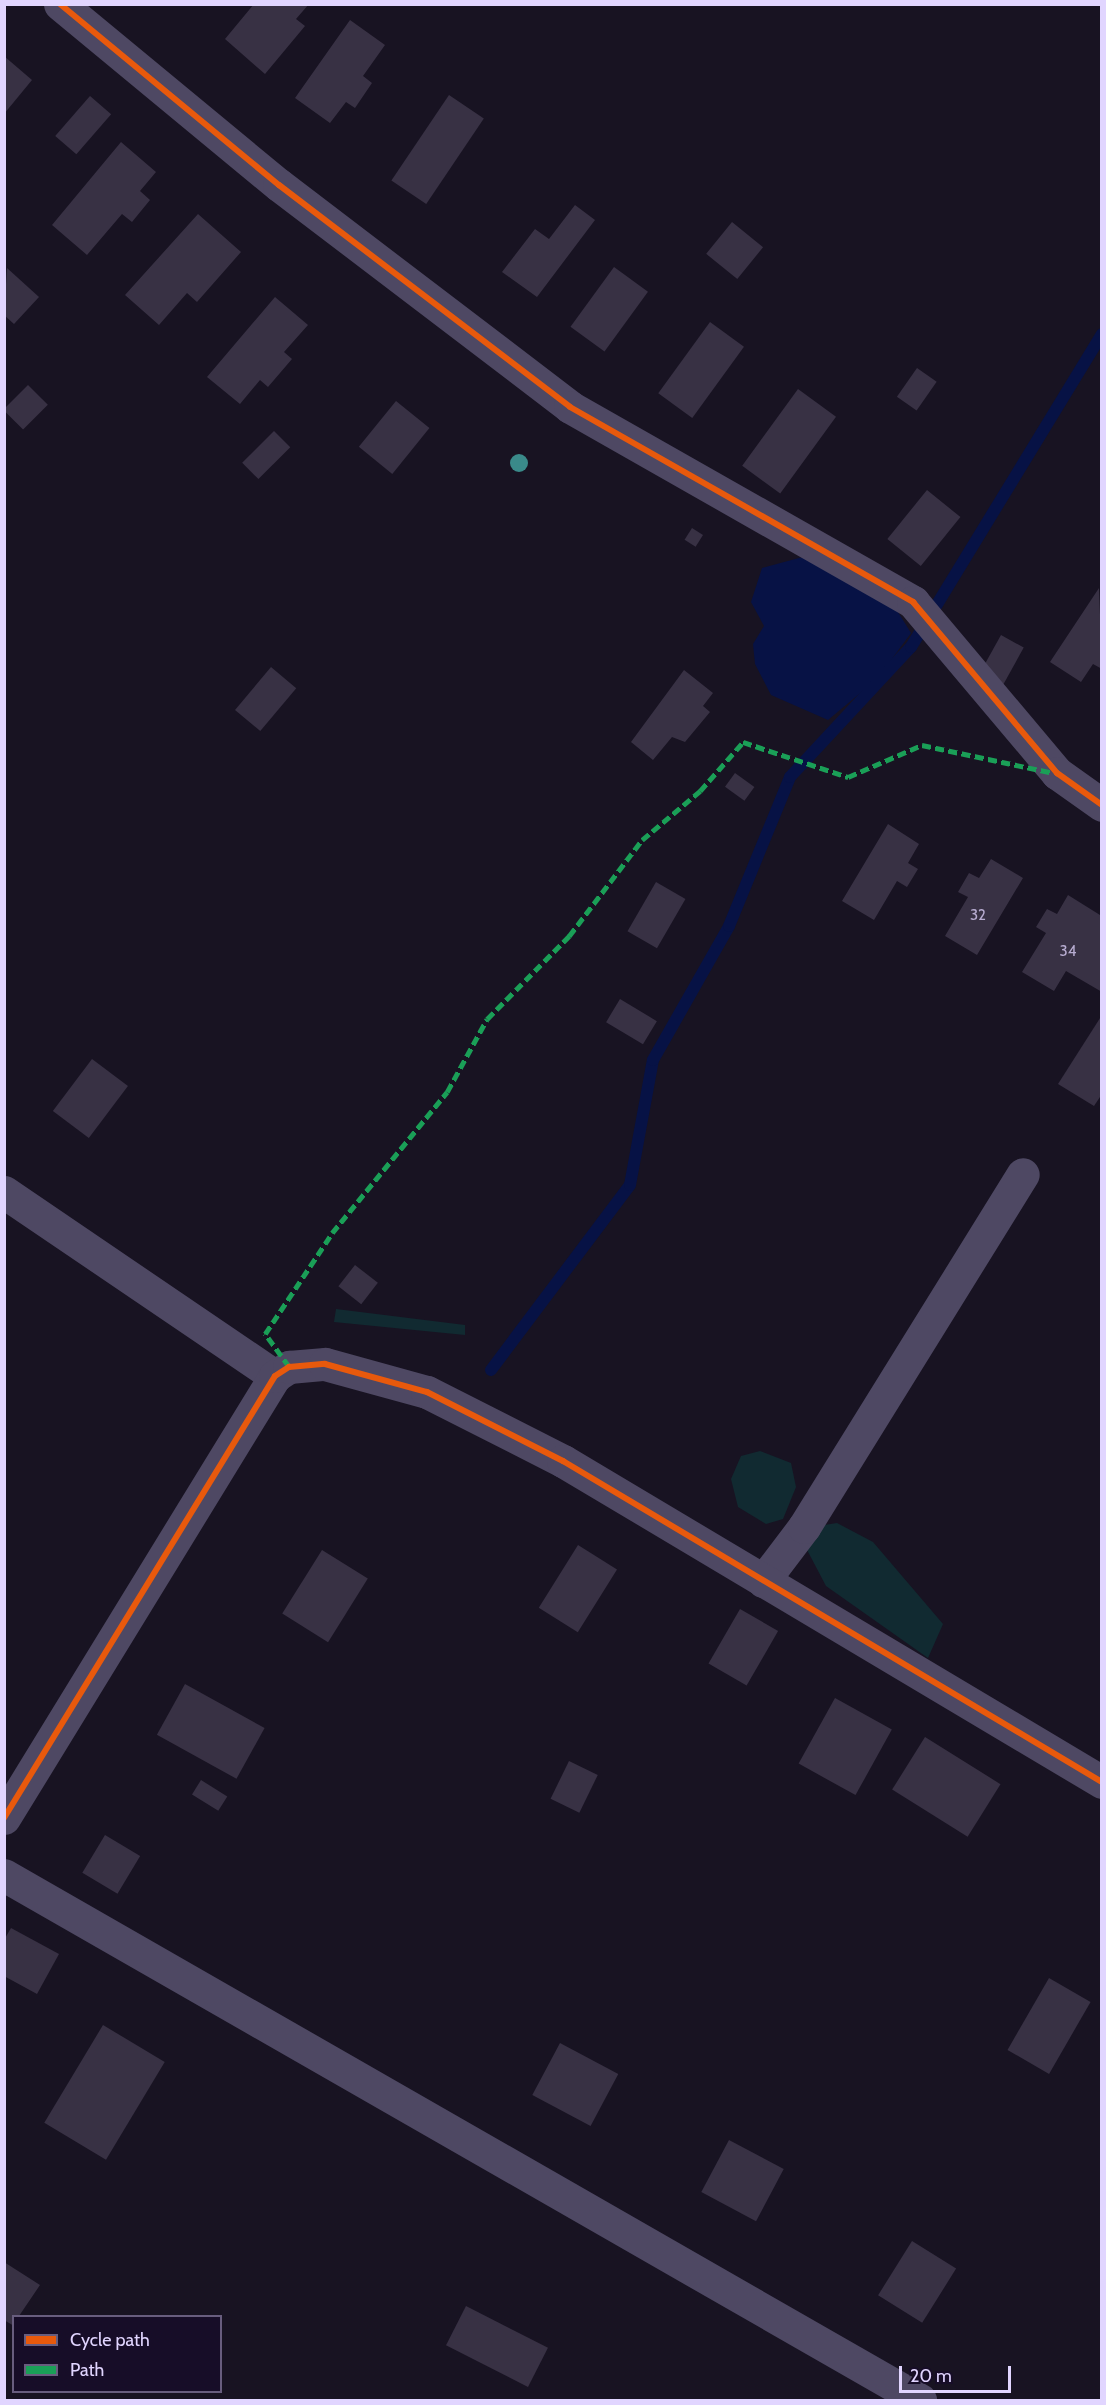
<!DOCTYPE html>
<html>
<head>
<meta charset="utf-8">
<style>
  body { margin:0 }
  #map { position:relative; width:1106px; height:2405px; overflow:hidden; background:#181322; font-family:Cabin,sans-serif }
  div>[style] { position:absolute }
  .green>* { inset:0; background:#112a31 }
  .water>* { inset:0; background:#071245 }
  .stream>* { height:12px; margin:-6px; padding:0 6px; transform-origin:6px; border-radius:6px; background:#071245 }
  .building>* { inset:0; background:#383144; transform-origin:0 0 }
  .minor>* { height:33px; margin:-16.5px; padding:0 16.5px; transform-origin:16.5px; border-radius:16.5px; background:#4e4863 }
  .quiet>* { height:4.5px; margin-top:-2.25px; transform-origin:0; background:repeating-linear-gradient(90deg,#1a9f57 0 9px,transparent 0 13.5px) }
  .cycleway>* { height:6px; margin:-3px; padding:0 3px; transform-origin:3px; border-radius:3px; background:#e8590c }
  .trees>* { width:18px; height:18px; margin:-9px; border-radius:50%; background:#3a8a8a }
  span { translate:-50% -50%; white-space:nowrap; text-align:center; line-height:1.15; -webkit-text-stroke:4.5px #170d28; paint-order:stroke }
  .number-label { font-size:15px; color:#b7acd0 }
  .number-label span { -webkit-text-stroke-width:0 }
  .frame { position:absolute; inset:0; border:6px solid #e1d5ff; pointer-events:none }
  .legend { position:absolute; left:12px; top:2315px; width:210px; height:78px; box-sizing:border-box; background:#170d28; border:2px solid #685d7e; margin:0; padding:8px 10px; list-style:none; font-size:18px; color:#e1d5ff }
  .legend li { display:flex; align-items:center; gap:12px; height:30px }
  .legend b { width:30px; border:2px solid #685d7e }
  .scale { position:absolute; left:899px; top:2366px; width:112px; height:27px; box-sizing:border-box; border:3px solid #e1d5ff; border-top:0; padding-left:8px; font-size:18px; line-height:21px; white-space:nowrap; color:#e1d5ff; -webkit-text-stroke:4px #170d28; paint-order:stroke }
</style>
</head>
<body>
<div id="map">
  <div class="green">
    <div style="clip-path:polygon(336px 1309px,465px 1325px,465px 1335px,334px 1322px)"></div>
    <div style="clip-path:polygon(760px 1451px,791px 1463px,796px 1487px,783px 1519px,766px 1524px,738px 1507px,731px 1479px,741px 1456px)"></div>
    <div style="clip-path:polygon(837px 1523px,873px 1542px,943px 1624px,928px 1658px,826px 1586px,805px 1546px,818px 1526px)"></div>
  </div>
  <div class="water">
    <div style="clip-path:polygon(810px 555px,893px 604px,911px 633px,877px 679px,828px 720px,771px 695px,755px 664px,753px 644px,764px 626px,751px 602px,762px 568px)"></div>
  </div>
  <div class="stream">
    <div style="left:491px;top:1370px;width:231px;rotate:-53.1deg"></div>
    <div style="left:630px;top:1185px;width:127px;rotate:-79.6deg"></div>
    <div style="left:653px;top:1060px;width:154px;rotate:-60.4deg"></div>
    <div style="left:729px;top:926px;width:161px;rotate:-67.7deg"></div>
    <div style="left:790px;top:777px;width:178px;rotate:-47.1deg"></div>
    <div style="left:911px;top:647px;width:367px;rotate:-58.6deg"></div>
  </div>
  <div class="building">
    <div style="clip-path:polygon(254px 4px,309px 4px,296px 19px,305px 26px,265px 74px,225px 39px)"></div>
    <div style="clip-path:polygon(350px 20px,385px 45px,363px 76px,372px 83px,355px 108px,346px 102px,330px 123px,295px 98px)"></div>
    <div style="clip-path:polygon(4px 56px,32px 80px,4px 114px)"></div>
    <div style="left:449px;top:95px;width:42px;height:103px;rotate:34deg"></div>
    <div style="left:90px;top:96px;width:28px;height:53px;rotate:41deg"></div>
    <div style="clip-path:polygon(121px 142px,156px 172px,140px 191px,150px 200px,132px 222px,122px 214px,87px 255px,52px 225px)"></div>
    <div style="clip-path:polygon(575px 205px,595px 220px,537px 297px,502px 272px,535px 229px,549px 239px)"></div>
    <div style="clip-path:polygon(198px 214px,241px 252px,197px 302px,187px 293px,159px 325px,125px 295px)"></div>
    <div style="left:732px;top:222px;width:40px;height:41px;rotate:39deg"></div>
    <div style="left:614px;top:267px;width:42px;height:74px;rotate:36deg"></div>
    <div style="clip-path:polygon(7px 268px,39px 297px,14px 324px,4px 315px)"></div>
    <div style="clip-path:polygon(275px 297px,308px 325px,284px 352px,292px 359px,268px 387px,260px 380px,240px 404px,207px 377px)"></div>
    <div style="left:710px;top:322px;width:42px;height:88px;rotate:36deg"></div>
    <div style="left:917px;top:368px;width:24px;height:35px;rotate:35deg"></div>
    <div style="left:28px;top:385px;width:28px;height:35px;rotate:45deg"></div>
    <div style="left:798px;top:389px;width:47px;height:95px;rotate:36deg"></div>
    <div style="left:396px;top:401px;width:43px;height:59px;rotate:39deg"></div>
    <div style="left:274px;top:431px;width:23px;height:45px;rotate:45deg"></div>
    <div style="left:927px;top:490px;width:43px;height:63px;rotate:39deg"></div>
    <div style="left:692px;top:528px;width:13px;height:14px;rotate:32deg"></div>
    <div style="clip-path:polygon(1099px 588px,1102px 669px,1093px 664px,1081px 682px,1050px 662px)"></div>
    <div style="left:1001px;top:635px;width:26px;height:43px;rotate:29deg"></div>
    <div style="left:271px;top:667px;width:33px;height:56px;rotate:40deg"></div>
    <div style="clip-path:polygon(684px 670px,713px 693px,703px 706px,710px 712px,685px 742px,672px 737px,653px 760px,631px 742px)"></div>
    <div style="left:735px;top:773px;width:24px;height:17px;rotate:36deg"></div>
    <div style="clip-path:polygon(888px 824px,919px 844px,908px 863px,918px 869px,907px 887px,897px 881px,874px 920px,842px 901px)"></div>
    <div style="clip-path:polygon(991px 859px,1023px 878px,977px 955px,945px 936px,968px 897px,958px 892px,969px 873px,979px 878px)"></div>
    <div style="left:656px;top:882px;width:34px;height:57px;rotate:30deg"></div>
    <div style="clip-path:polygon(1068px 895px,1100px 915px,1102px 992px,1066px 971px,1054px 991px,1022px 972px,1046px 933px,1036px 927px,1047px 909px,1057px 914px)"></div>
    <div style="left:620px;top:999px;width:43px;height:27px;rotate:31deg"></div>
    <div style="clip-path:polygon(1102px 1015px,1102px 1094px,1094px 1106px,1058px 1084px)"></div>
    <div style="left:92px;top:1059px;width:45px;height:65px;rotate:37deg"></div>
    <div style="left:355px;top:1265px;width:29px;height:27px;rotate:38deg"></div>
    <div style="left:578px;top:1545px;width:46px;height:74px;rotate:32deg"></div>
    <div style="left:322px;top:1550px;width:54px;height:75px;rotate:32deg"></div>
    <div style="left:740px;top:1609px;width:44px;height:63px;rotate:30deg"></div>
    <div style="left:185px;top:1684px;width:91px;height:58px;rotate:29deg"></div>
    <div style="left:835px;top:1698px;width:65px;height:75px;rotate:29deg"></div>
    <div style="left:925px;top:1737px;width:89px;height:62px;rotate:32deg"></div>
    <div style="left:569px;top:1761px;width:32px;height:42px;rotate:26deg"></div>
    <div style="left:201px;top:1780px;width:31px;height:17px;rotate:32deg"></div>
    <div style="left:105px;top:1835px;width:41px;height:44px;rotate:31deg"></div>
    <div style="clip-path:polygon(11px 1928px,59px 1954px,37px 1994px,4px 1976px,4px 1940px)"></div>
    <div style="left:1049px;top:1978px;width:48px;height:83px;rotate:30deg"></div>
    <div style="left:103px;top:2025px;width:72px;height:114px;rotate:31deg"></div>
    <div style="left:560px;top:2043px;width:66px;height:59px;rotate:28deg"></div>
    <div style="left:729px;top:2140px;width:62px;height:59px;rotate:28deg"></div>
    <div style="left:912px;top:2241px;width:52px;height:64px;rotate:32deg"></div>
    <div style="clip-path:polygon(4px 2262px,40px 2285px,19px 2316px,14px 2316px,14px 2326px,4px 2320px)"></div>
    <div style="left:466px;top:2306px;width:92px;height:44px;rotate:27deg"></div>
  </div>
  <div class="minor">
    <div style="left:60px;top:4px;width:284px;rotate:39.6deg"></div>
    <div style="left:279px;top:185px;width:366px;rotate:37.3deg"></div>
    <div style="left:570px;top:407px;width:395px;rotate:29.6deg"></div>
    <div style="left:913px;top:602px;width:224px;rotate:49.9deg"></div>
    <div style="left:1057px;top:773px;width:55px;rotate:35.4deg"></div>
    <div style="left:4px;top:1192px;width:328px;rotate:34.2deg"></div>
    <div style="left:763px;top:1581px;width:68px;rotate:-52.8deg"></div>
    <div style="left:804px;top:1527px;width:415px;rotate:-58.2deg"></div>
    <div style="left:4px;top:1818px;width:518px;rotate:-58.49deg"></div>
    <div style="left:275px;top:1376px;width:17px;rotate:-33deg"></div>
    <div style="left:289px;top:1367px;width:36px;rotate:-5deg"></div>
    <div style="left:325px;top:1364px;width:106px;rotate:15.4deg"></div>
    <div style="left:427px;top:1392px;width:153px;rotate:26.9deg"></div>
    <div style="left:563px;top:1461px;width:627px;rotate:30.78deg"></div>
    <div style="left:4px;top:1875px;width:1056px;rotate:29.82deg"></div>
  </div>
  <div class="quiet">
    <div style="left:289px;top:1367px;width:41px;rotate:-126deg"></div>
    <div style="left:265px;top:1334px;width:121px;rotate:-56.4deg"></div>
    <div style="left:332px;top:1233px;width:182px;rotate:-50.8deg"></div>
    <div style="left:447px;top:1092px;width:83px;rotate:-61.3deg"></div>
    <div style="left:487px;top:1019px;width:117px;rotate:-45.3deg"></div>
    <div style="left:569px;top:936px;width:121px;rotate:-52.8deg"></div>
    <div style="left:642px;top:840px;width:76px;rotate:-40.2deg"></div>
    <div style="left:700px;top:791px;width:65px;rotate:-48.7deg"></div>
    <div style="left:743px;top:742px;width:111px;rotate:18.4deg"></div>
    <div style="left:848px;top:777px;width:81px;rotate:-23.4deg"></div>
    <div style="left:922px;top:745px;width:135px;rotate:12deg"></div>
  </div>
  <div class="cycleway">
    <div style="left:60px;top:4px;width:284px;rotate:39.6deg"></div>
    <div style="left:279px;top:185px;width:366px;rotate:37.3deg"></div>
    <div style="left:570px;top:407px;width:395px;rotate:29.6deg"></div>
    <div style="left:913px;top:602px;width:224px;rotate:49.9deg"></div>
    <div style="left:1057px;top:773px;width:55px;rotate:35.4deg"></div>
    <div style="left:4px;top:1818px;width:518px;rotate:-58.49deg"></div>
    <div style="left:275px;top:1376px;width:17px;rotate:-33deg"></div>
    <div style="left:289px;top:1367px;width:36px;rotate:-5deg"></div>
    <div style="left:325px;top:1364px;width:106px;rotate:15.4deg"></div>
    <div style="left:427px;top:1392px;width:153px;rotate:26.9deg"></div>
    <div style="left:563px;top:1461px;width:627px;rotate:30.78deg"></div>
  </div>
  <div class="trees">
    <div style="left:519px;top:463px"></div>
  </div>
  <div class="number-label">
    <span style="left:978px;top:916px">32</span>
    <span style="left:1068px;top:952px">34</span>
  </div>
  <div class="frame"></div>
  <ul class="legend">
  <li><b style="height:8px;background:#e8590c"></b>Cycle path</li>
  <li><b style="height:8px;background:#1a9f57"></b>Path</li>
  </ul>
  <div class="scale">20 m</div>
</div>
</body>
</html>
